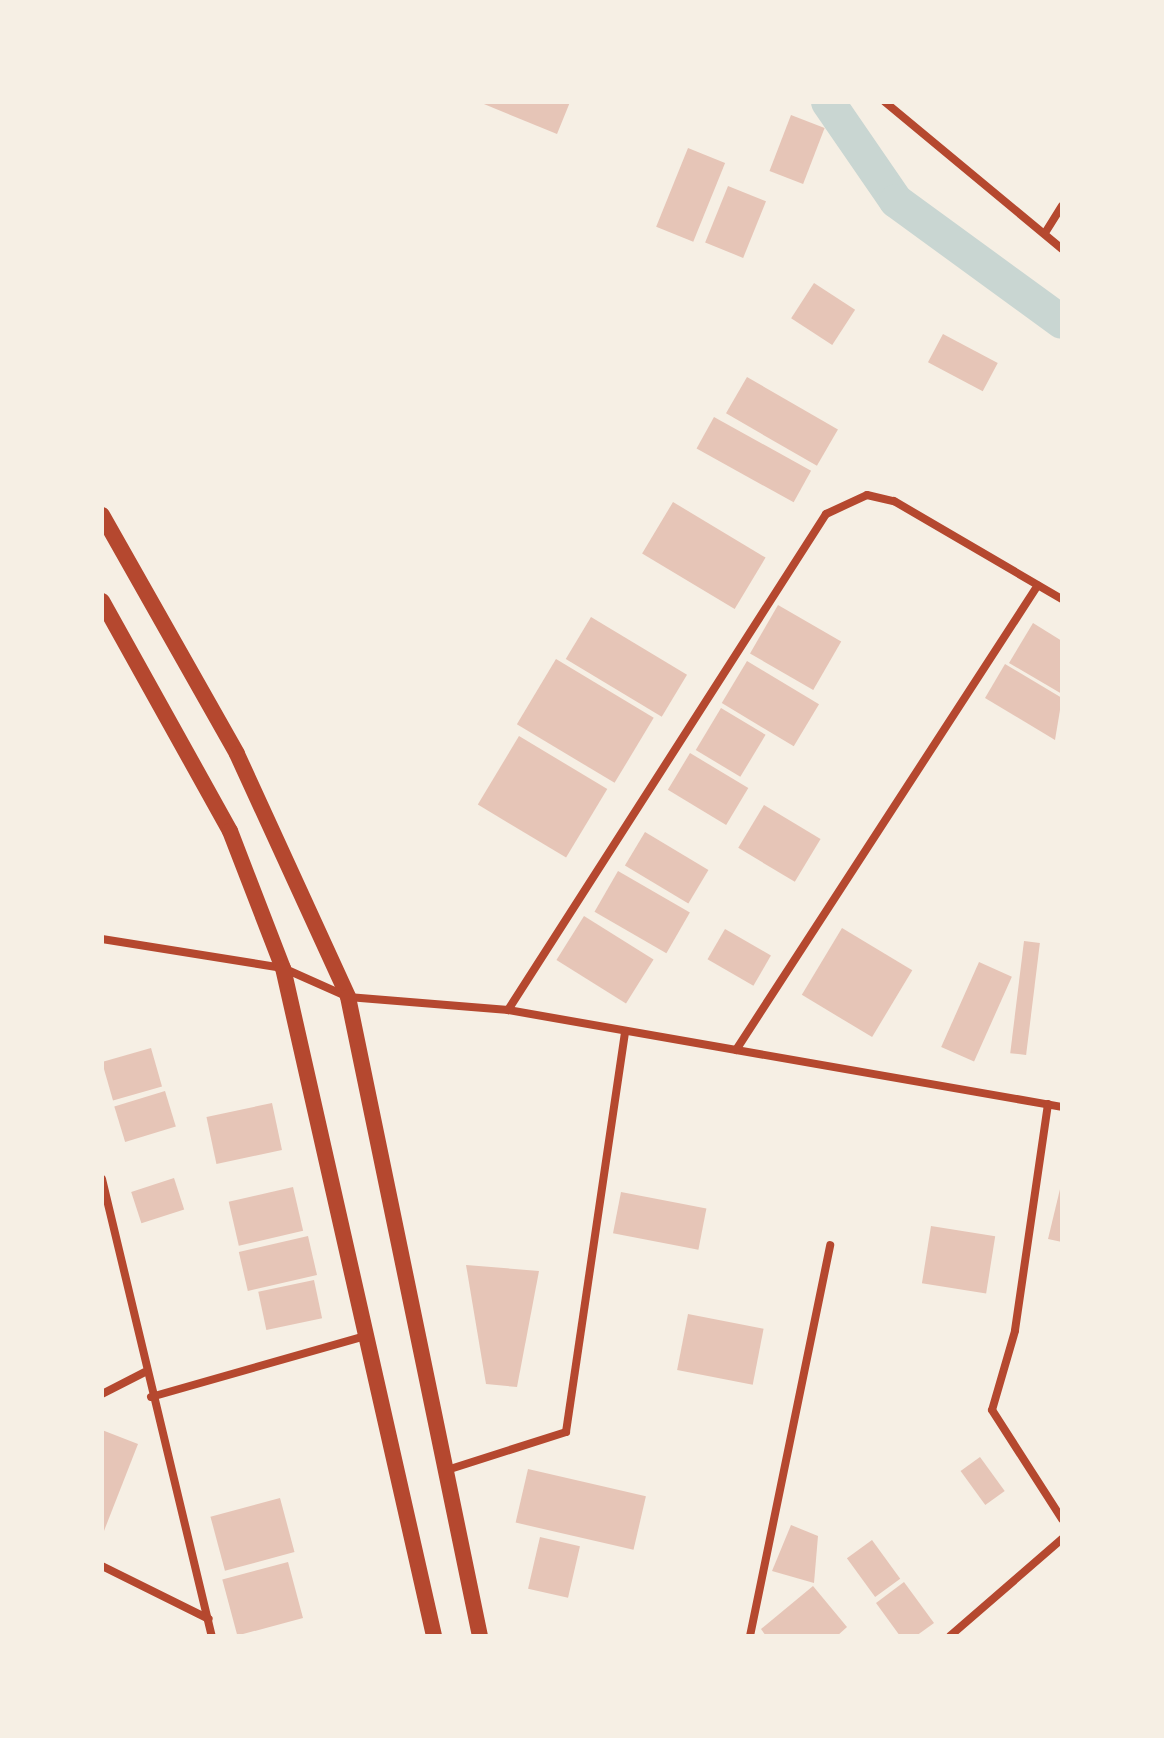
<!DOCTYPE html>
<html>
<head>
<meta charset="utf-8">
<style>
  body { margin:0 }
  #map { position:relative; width:1164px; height:1738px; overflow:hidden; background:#f6efe4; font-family:Overpass,sans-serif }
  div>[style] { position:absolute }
  .canal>* { height:34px; margin:-17px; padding:0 17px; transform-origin:17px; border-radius:17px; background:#c9d6d2 }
  .building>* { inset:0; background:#e6c5b7; transform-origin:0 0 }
  .minor>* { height:8px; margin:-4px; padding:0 4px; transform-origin:4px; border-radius:4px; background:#b5482f }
  .secondary>* { height:16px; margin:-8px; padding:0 8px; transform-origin:8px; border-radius:8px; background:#b5482f }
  span { translate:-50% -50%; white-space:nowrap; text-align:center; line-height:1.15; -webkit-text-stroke:8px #f6efe4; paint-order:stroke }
  .frame { position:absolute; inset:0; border:104px solid #f6efe4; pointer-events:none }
</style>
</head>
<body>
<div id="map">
  <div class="canal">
    <div style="left:828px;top:102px;width:120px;rotate:55.5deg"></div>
    <div style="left:896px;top:201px;width:205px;rotate:36.1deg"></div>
  </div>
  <div class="building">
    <div style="clip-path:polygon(479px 102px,570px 102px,557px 134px)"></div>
    <div style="left:791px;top:115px;width:36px;height:60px;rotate:21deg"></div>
    <div style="left:688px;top:148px;width:40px;height:85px;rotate:22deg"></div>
    <div style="left:728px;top:186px;width:41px;height:61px;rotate:22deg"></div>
    <div style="left:814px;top:283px;width:49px;height:42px;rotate:33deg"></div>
    <div style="left:943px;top:334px;width:62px;height:32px;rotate:28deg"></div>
    <div style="left:747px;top:377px;width:105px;height:42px;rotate:30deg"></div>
    <div style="left:714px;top:417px;width:111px;height:36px;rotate:29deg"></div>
    <div style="left:673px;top:502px;width:108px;height:60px;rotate:31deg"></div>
    <div style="left:778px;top:605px;width:73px;height:56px;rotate:30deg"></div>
    <div style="left:591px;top:617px;width:112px;height:49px;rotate:31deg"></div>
    <div style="clip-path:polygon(1033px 623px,1062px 641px,1062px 694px,1009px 663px)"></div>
    <div style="left:556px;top:659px;width:114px;height:76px;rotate:31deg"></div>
    <div style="left:747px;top:661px;width:84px;height:49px;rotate:31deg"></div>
    <div style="clip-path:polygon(1005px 664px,1062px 698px,1055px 740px,985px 698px)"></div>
    <div style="left:721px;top:708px;width:52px;height:49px;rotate:31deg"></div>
    <div style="left:519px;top:736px;width:103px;height:80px;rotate:31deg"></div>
    <div style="left:690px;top:753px;width:68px;height:43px;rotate:31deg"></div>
    <div style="left:764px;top:805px;width:66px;height:50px;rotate:31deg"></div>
    <div style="left:645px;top:832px;width:74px;height:39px;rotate:31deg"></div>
    <div style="left:618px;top:871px;width:83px;height:47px;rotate:30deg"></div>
    <div style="left:584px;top:916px;width:82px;height:52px;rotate:32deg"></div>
    <div style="left:842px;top:928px;width:82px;height:78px;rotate:31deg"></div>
    <div style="left:725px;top:929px;width:53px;height:35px;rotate:30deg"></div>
    <div style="left:1024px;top:941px;width:16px;height:113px;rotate:7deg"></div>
    <div style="left:979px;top:962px;width:36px;height:93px;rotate:24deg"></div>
    <div style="left:151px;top:1048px;width:40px;height:51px;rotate:74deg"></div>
    <div style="left:165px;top:1091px;width:37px;height:53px;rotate:73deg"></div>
    <div style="left:272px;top:1103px;width:48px;height:67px;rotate:78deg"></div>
    <div style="left:174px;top:1178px;width:33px;height:45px;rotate:72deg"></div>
    <div style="clip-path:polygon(1061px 1185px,1062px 1185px,1062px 1242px,1048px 1239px)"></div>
    <div style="left:293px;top:1187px;width:45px;height:66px;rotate:77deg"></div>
    <div style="left:621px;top:1192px;width:87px;height:42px;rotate:11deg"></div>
    <div style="left:931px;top:1226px;width:65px;height:58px;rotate:9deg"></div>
    <div style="left:308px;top:1236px;width:40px;height:71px;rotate:77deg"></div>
    <div style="clip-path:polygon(466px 1265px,539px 1271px,517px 1387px,486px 1384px)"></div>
    <div style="left:314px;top:1280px;width:39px;height:57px;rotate:78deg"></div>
    <div style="left:688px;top:1314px;width:77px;height:57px;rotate:11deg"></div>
    <div style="clip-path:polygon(102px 1430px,138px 1444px,102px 1536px)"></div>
    <div style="left:980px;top:1457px;width:42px;height:24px;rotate:54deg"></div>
    <div style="left:528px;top:1469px;width:121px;height:55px;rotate:13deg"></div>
    <div style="left:280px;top:1498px;width:56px;height:72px;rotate:75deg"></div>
    <div style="clip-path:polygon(791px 1525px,818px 1536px,814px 1583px,772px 1571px)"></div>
    <div style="left:540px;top:1537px;width:41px;height:53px;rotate:13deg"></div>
    <div style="left:872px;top:1540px;width:48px;height:31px;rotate:54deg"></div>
    <div style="left:288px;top:1562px;width:58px;height:68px;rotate:75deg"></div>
    <div style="clip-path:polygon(904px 1582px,934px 1623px,916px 1636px,900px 1636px,876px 1603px)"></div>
    <div style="clip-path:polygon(813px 1586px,847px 1627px,837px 1636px,766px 1636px,761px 1629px)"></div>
  </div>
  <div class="minor">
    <div style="left:885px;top:102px;width:230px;rotate:39.7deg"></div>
    <div style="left:1045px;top:233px;width:32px;rotate:-58deg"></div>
    <div style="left:102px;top:939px;width:183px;rotate:9.1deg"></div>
    <div style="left:283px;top:968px;width:71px;rotate:24deg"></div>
    <div style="left:348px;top:997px;width:161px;rotate:4.6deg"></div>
    <div style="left:508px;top:1010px;width:562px;rotate:9.93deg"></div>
    <div style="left:508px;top:1010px;width:589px;rotate:-57.33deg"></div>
    <div style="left:826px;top:514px;width:45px;rotate:-24.9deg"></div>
    <div style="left:867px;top:495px;width:28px;rotate:13deg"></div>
    <div style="left:894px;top:501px;width:194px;rotate:30.3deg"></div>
    <div style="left:736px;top:1050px;width:554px;rotate:-57deg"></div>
    <div style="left:1048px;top:1104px;width:229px;rotate:98.3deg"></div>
    <div style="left:1015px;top:1331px;width:82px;rotate:106.2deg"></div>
    <div style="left:992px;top:1410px;width:130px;rotate:57.3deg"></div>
    <div style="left:102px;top:1179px;width:470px;rotate:76.5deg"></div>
    <div style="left:102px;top:1394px;width:48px;rotate:-27.1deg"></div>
    <div style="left:151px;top:1397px;width:227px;rotate:-15.9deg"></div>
    <div style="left:447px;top:1470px;width:125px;rotate:-17.7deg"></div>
    <div style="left:566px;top:1432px;width:405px;rotate:-81.6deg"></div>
    <div style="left:102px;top:1566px;width:119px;rotate:26.4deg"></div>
    <div style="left:750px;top:1636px;width:399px;rotate:-78.4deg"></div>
    <div style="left:950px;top:1636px;width:148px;rotate:-40.9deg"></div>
  </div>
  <div class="secondary">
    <div style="left:102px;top:515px;width:274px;rotate:60.5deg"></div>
    <div style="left:237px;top:754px;width:267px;rotate:65.4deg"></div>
    <div style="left:348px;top:997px;width:652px;rotate:78.33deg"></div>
    <div style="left:102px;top:601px;width:263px;rotate:60.9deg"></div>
    <div style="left:230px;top:831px;width:147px;rotate:68.9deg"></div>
    <div style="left:283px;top:968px;width:685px;rotate:77.26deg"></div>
  </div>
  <div class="frame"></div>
</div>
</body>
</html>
